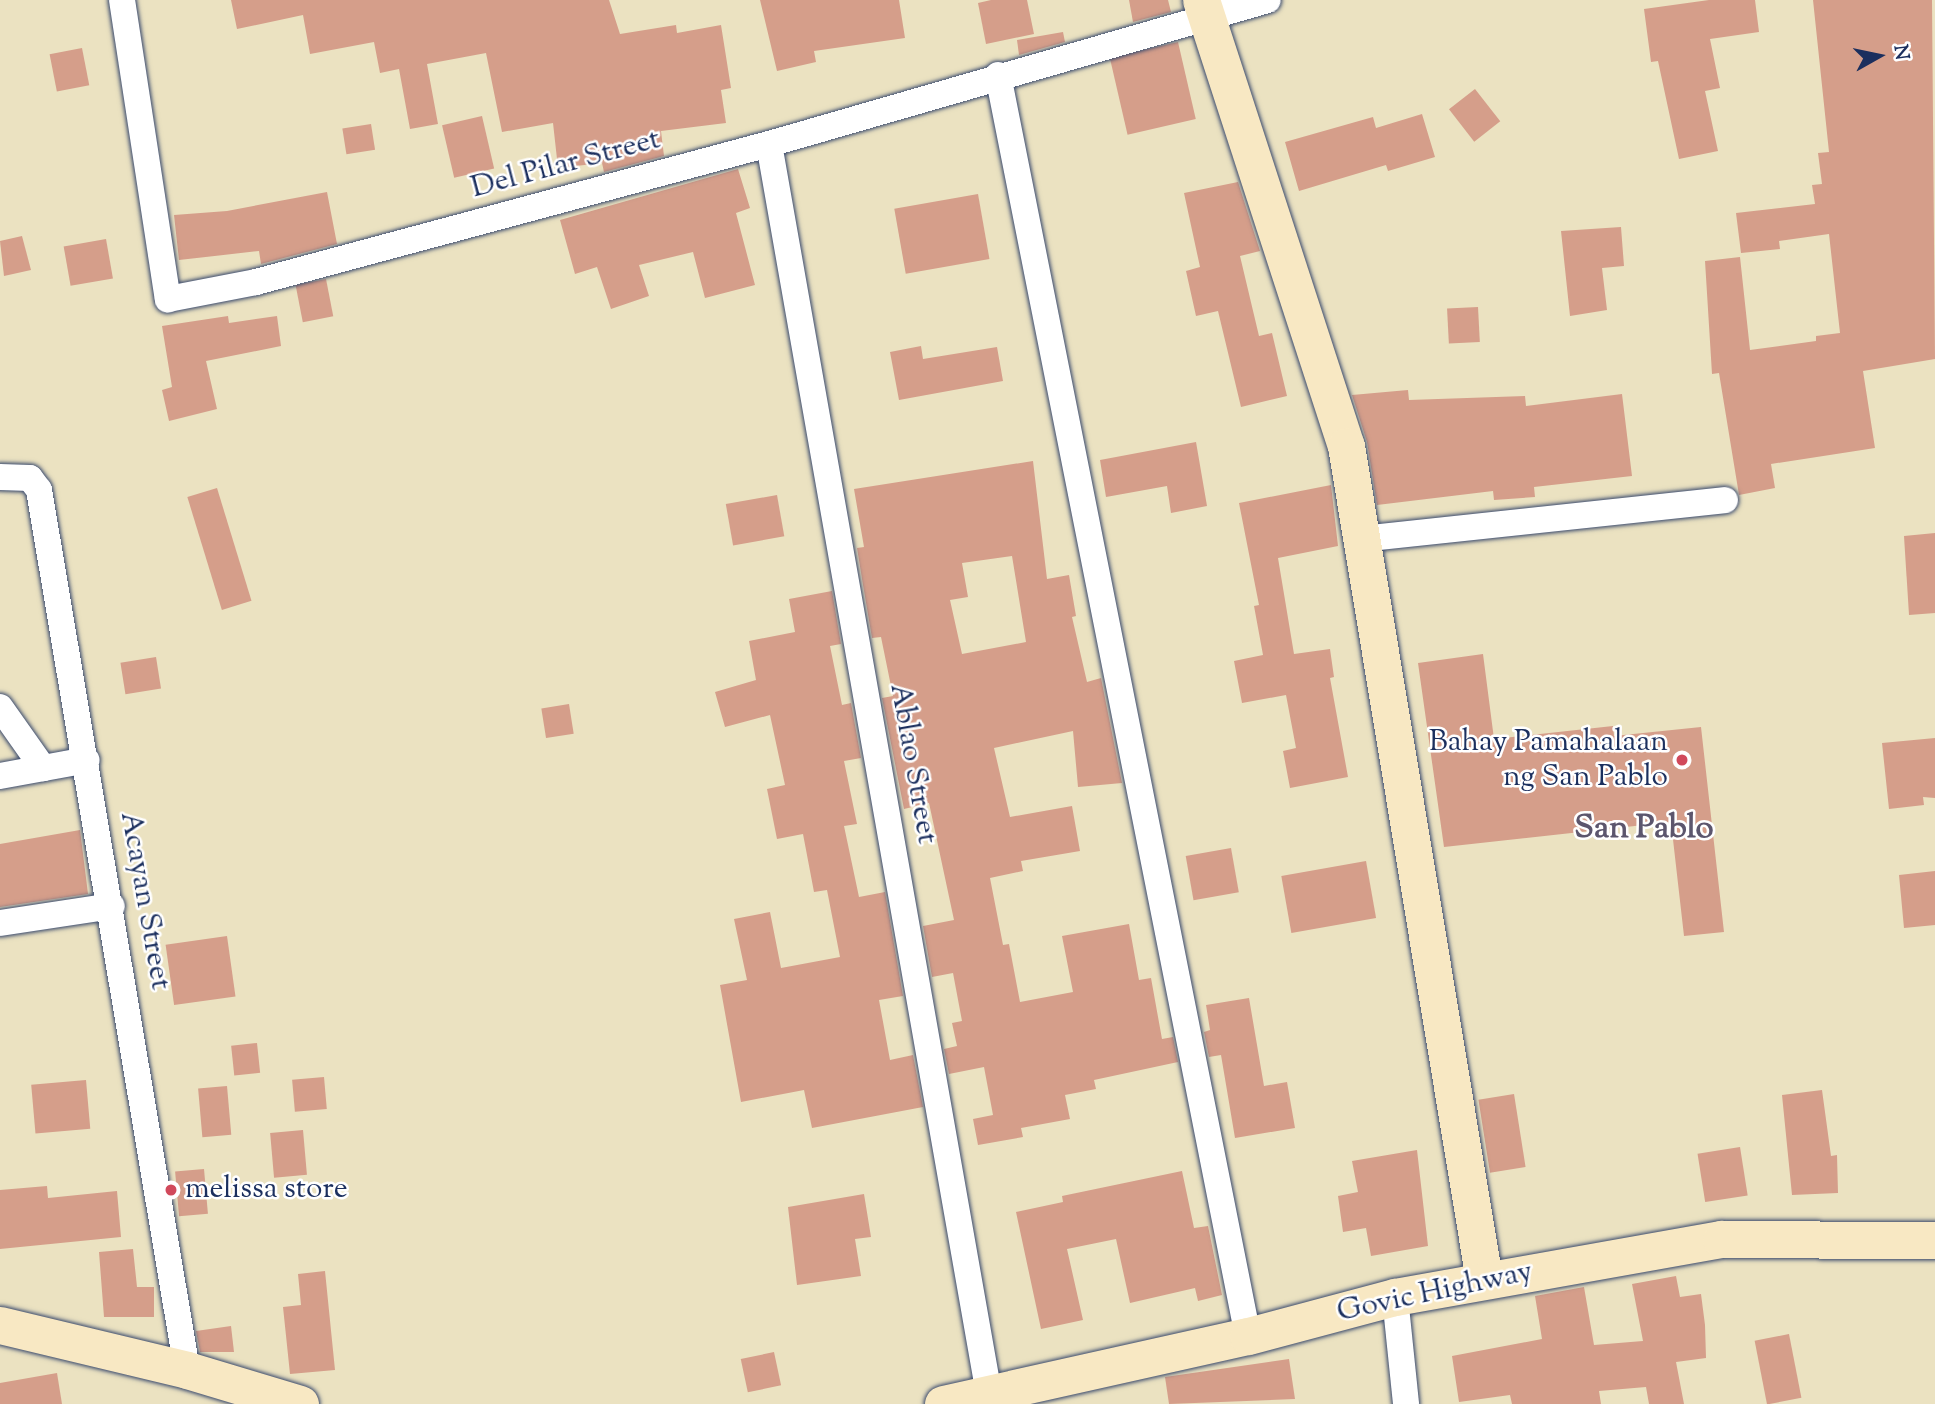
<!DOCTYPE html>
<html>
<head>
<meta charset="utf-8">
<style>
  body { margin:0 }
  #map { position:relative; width:1935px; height:1404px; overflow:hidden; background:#ebe2c1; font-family:"Sorts Mill Goudy",serif }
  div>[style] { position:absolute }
  .building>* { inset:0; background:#d59e8a; transform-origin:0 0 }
  .roads { filter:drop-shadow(0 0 2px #3a4a6d) drop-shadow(0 0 2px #3a4a6d) }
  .minor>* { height:26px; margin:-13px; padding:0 13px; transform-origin:13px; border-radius:13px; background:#fff }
  .secondary>* { height:37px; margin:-18.5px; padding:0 18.5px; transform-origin:18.5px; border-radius:18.5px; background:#f8e8c3 }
  .dots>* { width:19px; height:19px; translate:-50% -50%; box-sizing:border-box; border:4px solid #fff; border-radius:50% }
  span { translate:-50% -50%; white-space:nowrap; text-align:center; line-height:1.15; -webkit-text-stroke:5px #fff; paint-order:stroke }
  .street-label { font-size:30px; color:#1b2f5e }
  .poi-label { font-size:30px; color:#1b2f5e }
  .right { translate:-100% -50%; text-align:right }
  .left { translate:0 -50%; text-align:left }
  .quarter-label { font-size:33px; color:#5c566d; font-weight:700 }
  .north { position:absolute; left:1844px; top:21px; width:70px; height:70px; -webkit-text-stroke:5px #fff; paint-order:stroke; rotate:81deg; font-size:19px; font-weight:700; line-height:28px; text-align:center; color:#1b2f5e }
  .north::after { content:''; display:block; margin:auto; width:24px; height:32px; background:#1b2f5e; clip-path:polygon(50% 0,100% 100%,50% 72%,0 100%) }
</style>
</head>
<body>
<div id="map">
  <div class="building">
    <div style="clip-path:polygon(231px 0,609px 0,620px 34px,676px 25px,677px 33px,721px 25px,731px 88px,721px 90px,726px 123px,661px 131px,664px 156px,604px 172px,602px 163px,558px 168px,553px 123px,502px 132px,486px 53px,427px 64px,438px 124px,410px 129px,399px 69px,380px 73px,374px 42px,310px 54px,303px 15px,237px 29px)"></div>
    <div style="clip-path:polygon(760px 0,899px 0,905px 38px,814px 51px,816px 62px,777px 71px)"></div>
    <div style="clip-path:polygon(991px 0,1027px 0,1034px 34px,986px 44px,978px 3px)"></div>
    <div style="clip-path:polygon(1129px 0,1168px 0,1171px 12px,1133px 22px)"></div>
    <div style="clip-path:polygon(1709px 0,1755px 0,1759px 32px,1710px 39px,1720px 88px,1705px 91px,1718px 151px,1679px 159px,1658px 61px,1651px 62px,1644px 9px)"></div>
    <div style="clip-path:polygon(1813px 0,1932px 0,1935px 359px,1863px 371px,1875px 448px,1771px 464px,1775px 488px,1739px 495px,1719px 373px,1712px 374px,1705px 261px,1740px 257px,1750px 350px,1816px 341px,1816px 336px,1840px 333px,1829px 234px,1779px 241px,1780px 249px,1741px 253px,1736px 213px,1815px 204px,1812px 185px,1822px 184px,1818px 153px,1829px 152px)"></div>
    <div style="clip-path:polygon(1063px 32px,1065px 42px,1019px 55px,1017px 40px)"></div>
    <div style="left:1178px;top:42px;width:79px;height:70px;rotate:77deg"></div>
    <div style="left:82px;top:48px;width:38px;height:33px;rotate:79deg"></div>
    <div style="left:1475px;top:89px;width:41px;height:33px;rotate:52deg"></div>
    <div style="clip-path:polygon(1422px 114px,1435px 157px,1388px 171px,1386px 165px,1299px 191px,1285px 142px,1373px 117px,1376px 128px)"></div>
    <div style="left:482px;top:116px;width:54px;height:41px;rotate:77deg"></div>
    <div style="left:371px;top:124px;width:26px;height:29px;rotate:81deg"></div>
    <div style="clip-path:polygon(738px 169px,750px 208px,736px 213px,755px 285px,705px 298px,693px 252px,639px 265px,649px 296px,611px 309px,597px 267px,575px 274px,560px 220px)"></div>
    <div style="clip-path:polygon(1238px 182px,1260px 251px,1240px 256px,1259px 336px,1272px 333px,1287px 396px,1241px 407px,1218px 311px,1196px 316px,1186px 271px,1200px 267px,1184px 193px)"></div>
    <div style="clip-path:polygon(327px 192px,337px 244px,261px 264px,259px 251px,179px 260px,174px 215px,227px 211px)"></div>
    <div style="left:978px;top:194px;width:66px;height:85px;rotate:80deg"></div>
    <div style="clip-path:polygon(1621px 227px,1624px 266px,1602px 268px,1607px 310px,1570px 316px,1561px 231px)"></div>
    <div style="clip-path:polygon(22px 236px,31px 270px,4px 276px,0 241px)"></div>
    <div style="left:106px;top:239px;width:40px;height:43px;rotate:80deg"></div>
    <div style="left:326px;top:279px;width:38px;height:31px;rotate:79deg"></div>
    <div style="left:1478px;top:307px;width:35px;height:31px;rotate:87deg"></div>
    <div style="clip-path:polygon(228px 316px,229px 323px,277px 316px,281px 346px,206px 361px,217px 409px,169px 421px,162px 390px,172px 387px,162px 326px)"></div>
    <div style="clip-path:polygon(921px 346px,923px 359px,997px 347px,1003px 381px,899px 400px,890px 352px)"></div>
    <div style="clip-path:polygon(1408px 390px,1409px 400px,1525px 396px,1526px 406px,1622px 394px,1632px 476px,1534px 487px,1535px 497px,1494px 500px,1493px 491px,1377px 505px,1367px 442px,1352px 395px)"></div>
    <div style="clip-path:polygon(1196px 442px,1207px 506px,1171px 513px,1167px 486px,1106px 497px,1100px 460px)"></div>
    <div style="clip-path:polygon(evenodd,1033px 461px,1047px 579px,1069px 575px,1076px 616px,1072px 617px,1087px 682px,1101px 678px,1122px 783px,1078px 787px,1073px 731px,994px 748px,1010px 817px,1072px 806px,1080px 851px,1021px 861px,1023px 871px,990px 878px,1003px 945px,1009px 944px,1020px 1002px,1073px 992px,1062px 936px,1129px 924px,1139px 980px,1151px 978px,1162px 1039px,1173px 1037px,1178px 1062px,1094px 1080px,1096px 1089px,1065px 1095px,1070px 1119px,1021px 1128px,1023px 1137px,978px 1145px,973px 1119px,993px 1115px,984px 1067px,949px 1074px,944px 1049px,957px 1046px,952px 1023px,962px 1021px,953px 973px,932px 977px,923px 926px,954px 920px,929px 803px,904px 809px,882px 698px,893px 696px,881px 637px,872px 638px,863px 585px,857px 548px,864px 547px,854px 489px,1033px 461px,1012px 556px,1026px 642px,962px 654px,950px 600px,968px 597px,962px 563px,1012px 556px)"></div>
    <div style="clip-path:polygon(1331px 485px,1338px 546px,1278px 558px,1294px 654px,1330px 649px,1334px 677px,1330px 678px,1348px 777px,1290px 788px,1283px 751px,1296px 748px,1286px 695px,1242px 703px,1234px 661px,1263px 655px,1254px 606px,1259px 605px,1239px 503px)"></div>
    <div style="left:217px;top:488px;width:118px;height:31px;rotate:73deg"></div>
    <div style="left:777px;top:495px;width:42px;height:52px;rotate:80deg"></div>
    <div style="clip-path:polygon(1935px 533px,1935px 613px,1909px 615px,1904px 536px)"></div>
    <div style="clip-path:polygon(832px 591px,841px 644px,830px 646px,842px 705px,851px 703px,861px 758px,844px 761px,857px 824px,844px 826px,859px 897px,885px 892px,903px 996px,879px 1000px,890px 1060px,913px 1055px,923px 1107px,812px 1128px,804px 1090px,741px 1102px,720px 985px,747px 980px,734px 919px,770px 912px,781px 968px,840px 957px,827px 890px,814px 892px,803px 834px,777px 839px,767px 789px,785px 785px,770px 715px,725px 727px,715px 692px,756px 680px,749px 641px,795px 632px,789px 599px)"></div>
    <div style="clip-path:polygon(1483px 654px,1494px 739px,1613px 726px,1614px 736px,1701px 727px,1724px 932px,1684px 936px,1671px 822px,1444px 847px,1418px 663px)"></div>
    <div style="left:156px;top:657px;width:32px;height:36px;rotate:81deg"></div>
    <div style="left:569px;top:704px;width:30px;height:28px;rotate:81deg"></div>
    <div style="clip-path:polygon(1935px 738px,1935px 798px,1923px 797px,1924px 805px,1889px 809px,1882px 743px)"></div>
    <div style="clip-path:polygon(80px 830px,88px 894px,0 907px,0 844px)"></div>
    <div style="left:1231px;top:848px;width:45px;height:46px;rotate:80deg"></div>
    <div style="left:1366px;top:861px;width:58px;height:86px;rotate:80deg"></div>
    <div style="clip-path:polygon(1935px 871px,1935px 925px,1904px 928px,1899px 875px)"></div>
    <div style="left:227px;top:936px;width:61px;height:62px;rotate:82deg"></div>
    <div style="clip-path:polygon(1249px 998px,1264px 1086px,1287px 1082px,1295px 1128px,1235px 1138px,1221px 1055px,1209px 1057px,1204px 1032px,1210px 1030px,1206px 1005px)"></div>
    <div style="left:257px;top:1043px;width:30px;height:26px;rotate:84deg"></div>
    <div style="left:324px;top:1077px;width:32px;height:32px;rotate:85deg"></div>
    <div style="left:86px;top:1080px;width:49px;height:55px;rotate:85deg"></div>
    <div style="left:227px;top:1086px;width:49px;height:29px;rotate:85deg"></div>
    <div style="clip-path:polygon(1822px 1090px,1831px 1156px,1837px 1155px,1838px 1193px,1792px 1195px,1782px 1095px)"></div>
    <div style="left:1514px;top:1094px;width:74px;height:36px;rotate:81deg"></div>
    <div style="left:303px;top:1130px;width:45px;height:33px;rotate:85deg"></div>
    <div style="left:1740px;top:1147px;width:49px;height:43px;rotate:81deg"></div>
    <div style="clip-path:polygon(1417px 1150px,1428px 1246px,1371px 1256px,1366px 1228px,1343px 1232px,1338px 1196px,1358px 1192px,1352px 1161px)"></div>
    <div style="left:204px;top:1169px;width:45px;height:29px;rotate:85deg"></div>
    <div style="clip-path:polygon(1182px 1171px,1194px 1228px,1208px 1226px,1222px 1295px,1198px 1301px,1195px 1288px,1130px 1303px,1116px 1239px,1067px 1249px,1083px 1320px,1041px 1329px,1016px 1212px,1063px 1202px,1062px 1196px)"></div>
    <div style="clip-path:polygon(47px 1186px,48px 1198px,117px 1191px,121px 1237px,0 1249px,0 1190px)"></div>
    <div style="clip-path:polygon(864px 1194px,871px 1237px,855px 1239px,861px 1276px,797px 1285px,788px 1207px)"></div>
    <div style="clip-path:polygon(133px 1249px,137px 1287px,154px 1287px,154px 1317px,104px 1317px,99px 1252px)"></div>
    <div style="clip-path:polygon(325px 1271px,335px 1370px,290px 1374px,283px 1307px,301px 1305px,298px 1274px)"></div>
    <div style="clip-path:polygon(1676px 1276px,1680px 1297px,1701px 1294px,1705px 1325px,1706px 1358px,1676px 1362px,1684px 1404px,1649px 1404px,1646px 1387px,1599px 1391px,1601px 1404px,1512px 1404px,1510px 1395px,1459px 1402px,1452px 1356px,1542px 1339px,1535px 1296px,1584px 1287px,1594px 1345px,1643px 1341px,1632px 1284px)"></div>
    <div style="clip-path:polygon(231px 1326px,234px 1352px,200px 1352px,196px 1331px)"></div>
    <div style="left:1789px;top:1334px;width:65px;height:35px;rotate:79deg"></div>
    <div style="left:774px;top:1352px;width:34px;height:34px;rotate:78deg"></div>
    <div style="clip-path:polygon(1289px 1359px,1295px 1399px,1169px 1404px,1165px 1377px)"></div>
    <div style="clip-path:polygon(57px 1373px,62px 1404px,0 1404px,0 1383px)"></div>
  </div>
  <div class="roads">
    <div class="minor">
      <div style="left:122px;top:0;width:303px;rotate:81.3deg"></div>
      <div style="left:168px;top:299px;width:90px;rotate:-10.9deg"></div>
      <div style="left:256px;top:282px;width:531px;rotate:-15.06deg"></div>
      <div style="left:769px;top:144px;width:519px;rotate:-16.1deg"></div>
      <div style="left:998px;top:75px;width:1286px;rotate:78.79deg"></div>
      <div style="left:769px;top:144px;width:1269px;rotate:80.02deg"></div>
      <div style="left:0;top:477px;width:30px;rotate:2deg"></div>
      <div style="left:30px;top:478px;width:15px;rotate:53deg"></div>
      <div style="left:39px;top:490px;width:892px;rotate:80.45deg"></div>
      <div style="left:1361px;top:539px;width:366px;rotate:-6.1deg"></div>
      <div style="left:0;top:707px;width:75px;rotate:54.8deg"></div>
      <div style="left:0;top:776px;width:88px;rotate:-10.4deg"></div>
      <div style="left:0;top:923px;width:113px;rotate:-8.6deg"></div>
      <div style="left:1395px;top:1297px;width:108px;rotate:84.1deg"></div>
    </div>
    <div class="secondary">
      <div style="left:1201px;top:0;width:469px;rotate:72deg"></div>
      <div style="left:1346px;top:446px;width:845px;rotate:80.6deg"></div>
      <div style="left:0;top:1325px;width:192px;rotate:13.5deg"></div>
      <div style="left:187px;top:1370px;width:118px;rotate:16.7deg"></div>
      <div style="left:943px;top:1404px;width:312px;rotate:-12.6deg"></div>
      <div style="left:1248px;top:1336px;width:152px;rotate:-14.9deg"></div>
      <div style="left:1395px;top:1297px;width:331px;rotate:-10.1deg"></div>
      <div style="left:1721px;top:1239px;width:214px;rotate:0.3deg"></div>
    </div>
  </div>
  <div class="dots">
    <div style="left:1682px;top:760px;background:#d1495b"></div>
    <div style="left:171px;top:1190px;background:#d1495b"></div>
  </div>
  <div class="street-label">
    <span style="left:566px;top:165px;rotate:-15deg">Del Pilar Street</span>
    <span style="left:912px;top:764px;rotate:80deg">Ablao Street</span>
    <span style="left:144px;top:901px;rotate:80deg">Acayan Street</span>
    <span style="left:1435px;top:1293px;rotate:-12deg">Govic Highway</span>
  </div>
  <div class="poi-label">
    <span class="right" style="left:1668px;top:760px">Bahay Pamahalaan<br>ng San Pablo</span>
    <span class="left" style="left:185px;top:1190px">melissa store</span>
  </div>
  <div class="quarter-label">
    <span style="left:1644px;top:830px">San Pablo</span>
  </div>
  <div class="north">N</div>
</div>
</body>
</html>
